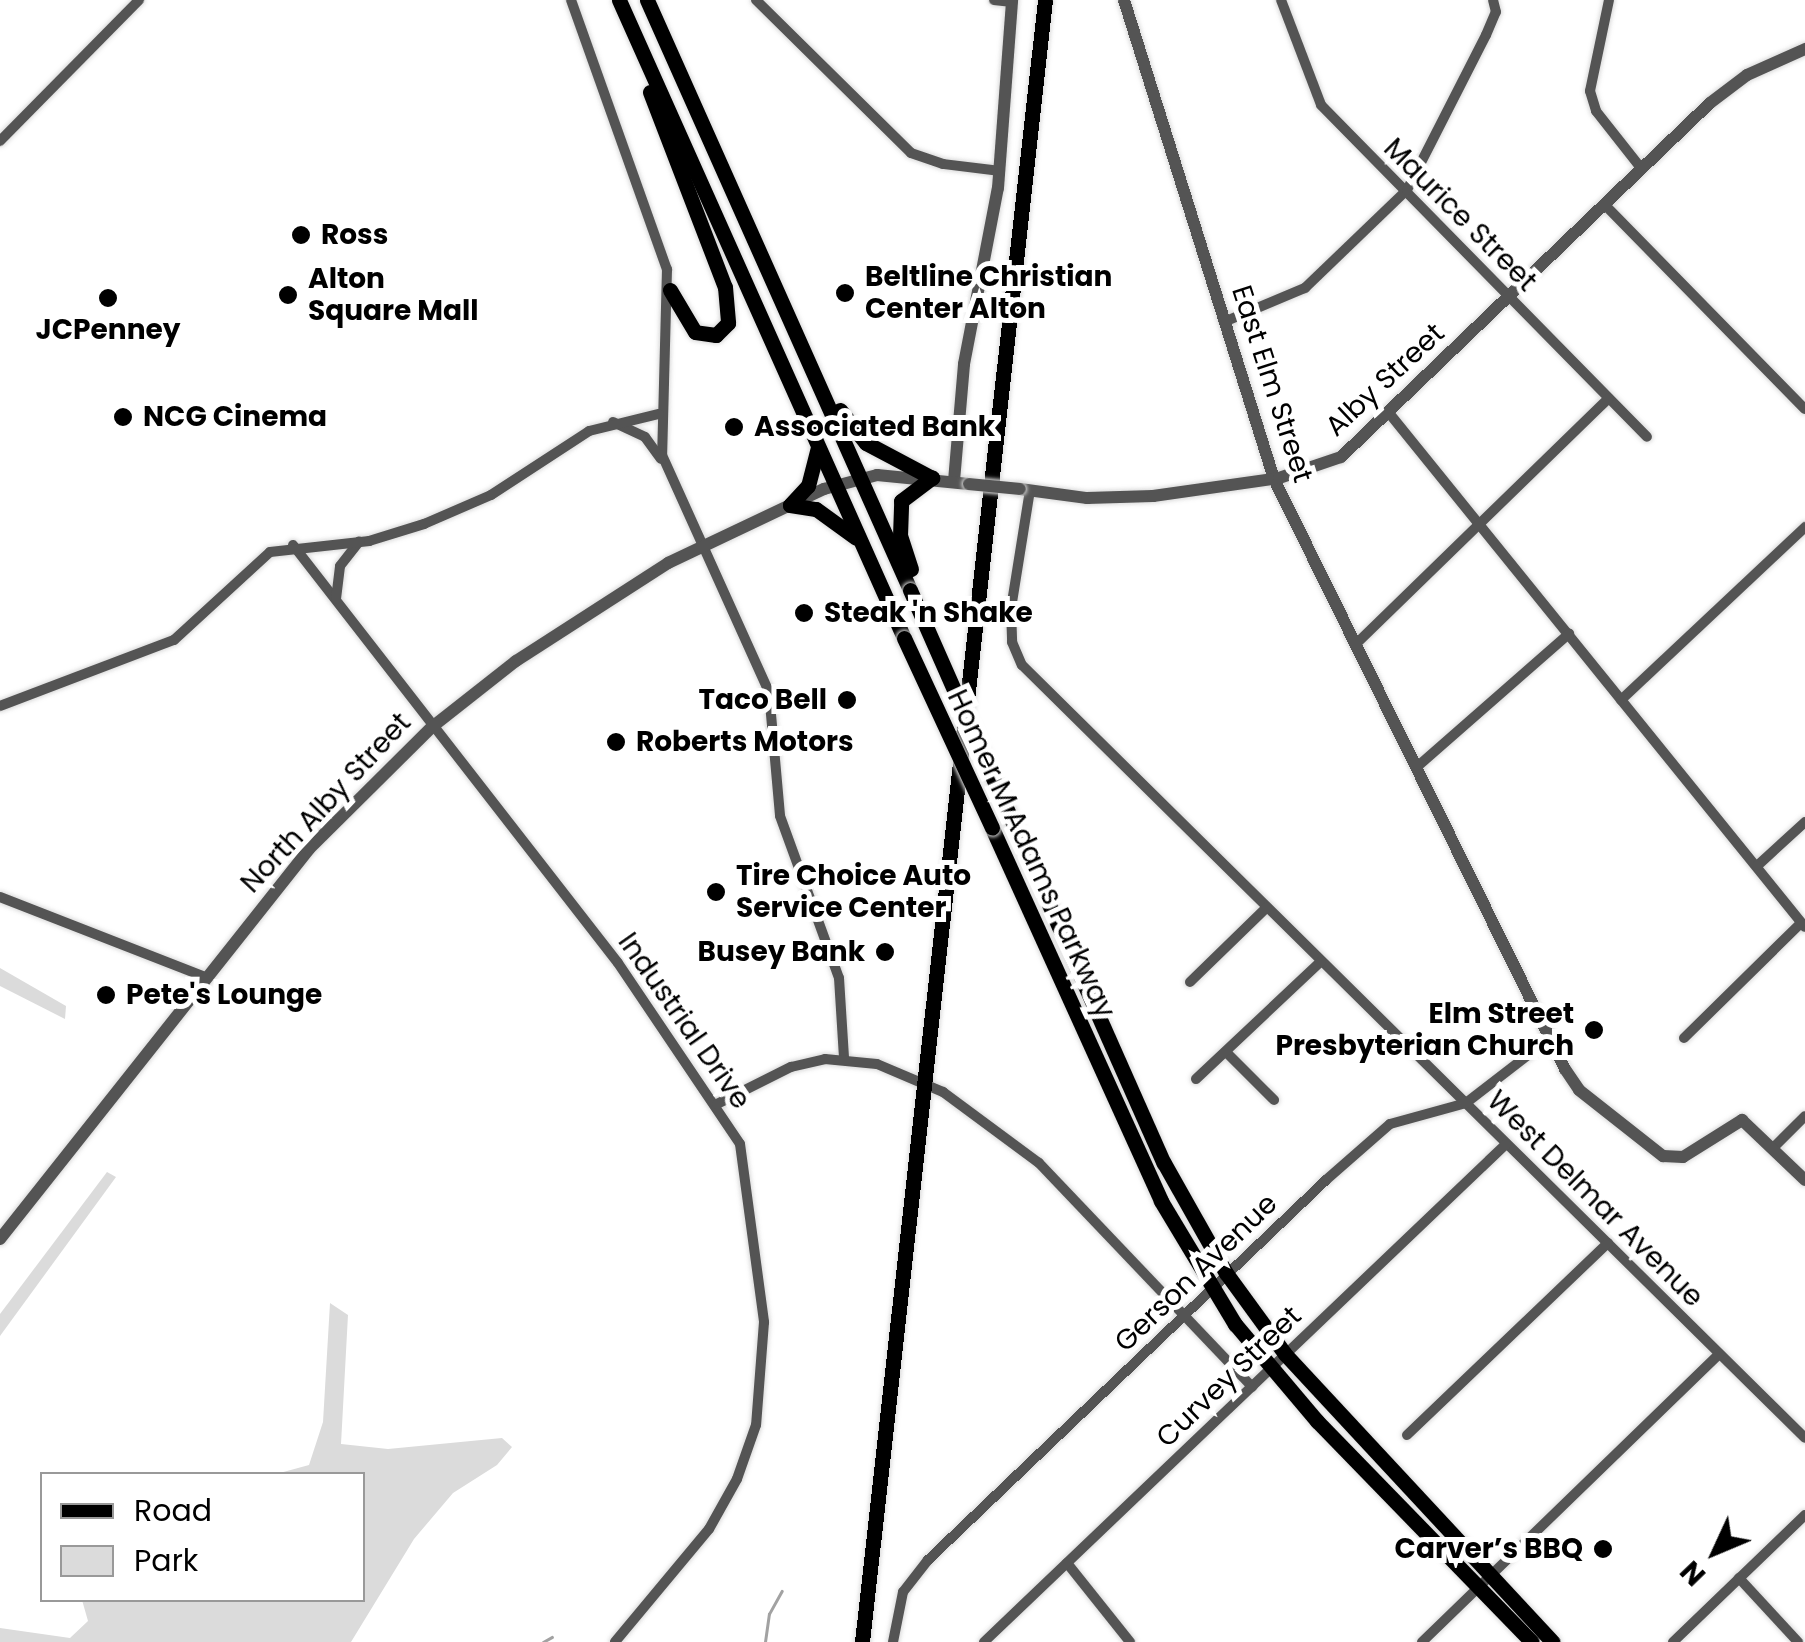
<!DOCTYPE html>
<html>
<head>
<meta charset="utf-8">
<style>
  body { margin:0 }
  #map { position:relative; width:1805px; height:1642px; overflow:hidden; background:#fff; font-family:Poppins,sans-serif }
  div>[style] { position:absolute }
  .green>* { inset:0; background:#dbdbdb }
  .stream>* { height:2.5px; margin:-1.25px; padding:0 1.25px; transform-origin:1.25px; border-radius:1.25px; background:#a2a2a2 }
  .roads { filter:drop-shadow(0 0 2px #dbdbdb) drop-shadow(0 0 2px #dbdbdb) }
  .minor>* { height:10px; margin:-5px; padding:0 5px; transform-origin:5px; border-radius:5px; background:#545454 }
  .tertiary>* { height:12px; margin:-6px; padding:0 6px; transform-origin:6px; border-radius:6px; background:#545454 }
  .primary>* { height:15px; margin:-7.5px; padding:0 7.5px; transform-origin:7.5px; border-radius:7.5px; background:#000 }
  .trunk>* { height:15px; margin:-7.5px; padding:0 7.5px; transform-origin:7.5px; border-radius:7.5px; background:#000 }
  .bridges { filter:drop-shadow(0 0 2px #dbdbdb) drop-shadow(0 0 2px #dbdbdb) }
  .tertiary-bridge>* { height:12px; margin:-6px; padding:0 6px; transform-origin:6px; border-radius:6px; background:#545454 }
  .primary-bridge>* { height:15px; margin:-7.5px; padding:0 7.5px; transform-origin:7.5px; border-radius:7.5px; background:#000 }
  .dots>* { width:28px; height:28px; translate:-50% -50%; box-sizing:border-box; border:5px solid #fff; border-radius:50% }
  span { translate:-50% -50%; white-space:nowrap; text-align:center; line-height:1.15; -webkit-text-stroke:10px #fff; paint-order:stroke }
  .street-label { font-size:28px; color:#000 }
  .poi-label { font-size:28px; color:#000; font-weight:700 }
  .left { translate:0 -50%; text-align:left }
  .right { translate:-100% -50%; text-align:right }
  .legend { position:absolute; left:40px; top:1472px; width:325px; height:130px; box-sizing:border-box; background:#fff; border:2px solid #999; margin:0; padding:12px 18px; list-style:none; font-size:30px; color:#000 }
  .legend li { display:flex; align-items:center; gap:20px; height:50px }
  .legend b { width:50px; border:2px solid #999 }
  .north { position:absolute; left:1665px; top:1502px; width:100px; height:100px; -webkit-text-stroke:8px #fff; paint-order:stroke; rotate:226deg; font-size:28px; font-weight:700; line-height:40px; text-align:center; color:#000 }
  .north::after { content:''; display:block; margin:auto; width:35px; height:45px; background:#000; clip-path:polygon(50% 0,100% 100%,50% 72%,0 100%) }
</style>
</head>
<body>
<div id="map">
  <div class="green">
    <div style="clip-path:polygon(0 968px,66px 1006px,65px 1019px,0 986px)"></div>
    <div style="clip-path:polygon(107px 1172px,116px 1177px,0 1336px,0 1314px)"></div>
    <div style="clip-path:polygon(330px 1303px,348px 1315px,341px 1444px,388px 1449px,502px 1438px,512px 1447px,497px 1465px,453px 1493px,414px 1539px,351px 1642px,0 1642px,0 1628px,70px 1638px,88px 1621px,82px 1600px,362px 1600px,362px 1474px,276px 1474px,309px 1465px,323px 1422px)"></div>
  </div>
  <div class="stream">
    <div style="left:543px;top:1642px;width:10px;rotate:-29deg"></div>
    <div style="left:765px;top:1642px;width:28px;rotate:-82deg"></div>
    <div style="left:769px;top:1614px;width:26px;rotate:-61deg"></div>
  </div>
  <div class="roads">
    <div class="minor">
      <div style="left:571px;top:0;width:286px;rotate:70.4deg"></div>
      <div style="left:667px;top:269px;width:186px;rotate:91.5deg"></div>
      <div style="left:662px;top:455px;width:260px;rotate:65.7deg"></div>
      <div style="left:769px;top:692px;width:124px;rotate:84.9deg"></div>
      <div style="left:780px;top:816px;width:172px;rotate:70deg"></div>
      <div style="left:839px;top:978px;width:80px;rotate:86.4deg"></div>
      <div style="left:756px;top:0;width:218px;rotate:44.6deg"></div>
      <div style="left:911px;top:153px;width:34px;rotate:19deg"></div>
      <div style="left:943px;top:164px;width:57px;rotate:7deg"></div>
      <div style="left:994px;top:0;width:18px;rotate:6deg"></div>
      <div style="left:1281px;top:0;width:112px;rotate:69.1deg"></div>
      <div style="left:1321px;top:105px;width:465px;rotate:45.5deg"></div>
      <div style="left:1609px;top:0;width:93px;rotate:101.8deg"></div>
      <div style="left:1590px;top:91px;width:21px;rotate:73deg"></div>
      <div style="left:1596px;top:111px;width:73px;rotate:51.7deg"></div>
      <div style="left:0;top:141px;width:198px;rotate:-45.4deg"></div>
      <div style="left:1604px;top:204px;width:287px;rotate:45.6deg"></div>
      <div style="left:1224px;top:322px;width:88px;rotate:-22.8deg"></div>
      <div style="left:1305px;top:288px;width:141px;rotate:-43.9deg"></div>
      <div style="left:1407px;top:190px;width:174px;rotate:-63deg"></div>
      <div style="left:1486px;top:35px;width:25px;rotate:-67deg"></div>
      <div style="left:1496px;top:12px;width:12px;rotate:-104deg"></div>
      <div style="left:1389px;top:413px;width:661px;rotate:51.02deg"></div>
      <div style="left:613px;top:422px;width:35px;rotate:25deg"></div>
      <div style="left:645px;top:437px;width:27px;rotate:54deg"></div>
      <div style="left:1030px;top:490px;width:121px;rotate:99.1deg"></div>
      <div style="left:1011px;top:609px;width:33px;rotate:88deg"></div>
      <div style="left:1012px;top:642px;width:25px;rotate:67deg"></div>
      <div style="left:1022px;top:665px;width:1100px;rotate:44.63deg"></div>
      <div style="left:293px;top:545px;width:529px;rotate:52.13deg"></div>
      <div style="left:618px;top:963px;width:218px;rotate:56deg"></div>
      <div style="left:740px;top:1144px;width:180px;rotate:82.3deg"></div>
      <div style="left:764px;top:1322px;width:103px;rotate:94.4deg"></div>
      <div style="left:756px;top:1425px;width:57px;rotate:109.4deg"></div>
      <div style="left:737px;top:1479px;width:57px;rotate:119.2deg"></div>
      <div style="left:709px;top:1529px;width:147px;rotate:129.8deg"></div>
      <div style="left:336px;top:599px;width:33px;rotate:-83deg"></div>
      <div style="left:340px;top:566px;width:31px;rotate:-52deg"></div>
      <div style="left:1357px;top:643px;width:351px;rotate:-44.2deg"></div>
      <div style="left:1621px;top:700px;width:253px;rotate:-43.2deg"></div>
      <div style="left:0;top:706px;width:186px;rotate:-20.8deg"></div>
      <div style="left:174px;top:640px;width:130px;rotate:-42.5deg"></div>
      <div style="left:270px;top:552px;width:100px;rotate:-6.3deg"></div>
      <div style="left:369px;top:541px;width:58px;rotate:-17.2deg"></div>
      <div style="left:424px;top:524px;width:73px;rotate:-23.4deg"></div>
      <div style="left:491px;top:495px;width:117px;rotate:-33.1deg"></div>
      <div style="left:589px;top:431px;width:72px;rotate:-13.7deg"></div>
      <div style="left:1418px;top:766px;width:201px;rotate:-41.2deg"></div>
      <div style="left:1757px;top:866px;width:65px;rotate:-42.5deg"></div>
      <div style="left:0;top:897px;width:220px;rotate:21.3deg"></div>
      <div style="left:1190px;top:982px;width:107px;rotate:-44.2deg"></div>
      <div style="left:1684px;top:1038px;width:164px;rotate:-44.5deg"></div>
      <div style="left:1226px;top:1052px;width:68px;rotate:45deg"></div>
      <div style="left:1196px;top:1079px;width:172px;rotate:-43.3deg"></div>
      <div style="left:717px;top:1104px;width:83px;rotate:-26.6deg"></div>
      <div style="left:791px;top:1067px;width:35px;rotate:-13deg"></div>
      <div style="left:825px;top:1059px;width:52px;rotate:5.5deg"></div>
      <div style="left:877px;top:1064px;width:72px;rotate:23deg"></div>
      <div style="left:943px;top:1092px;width:119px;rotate:36.5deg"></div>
      <div style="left:1039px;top:1163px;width:309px;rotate:46.4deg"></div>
      <div style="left:1773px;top:1148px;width:45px;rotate:-45deg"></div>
      <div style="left:1407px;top:1435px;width:278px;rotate:-43.7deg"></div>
      <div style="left:1067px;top:1563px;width:101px;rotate:51.4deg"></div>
      <div style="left:1739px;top:1578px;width:87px;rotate:47.3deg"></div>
      <div style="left:893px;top:1642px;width:51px;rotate:-78.7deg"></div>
      <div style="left:903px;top:1592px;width:41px;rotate:-52deg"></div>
      <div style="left:928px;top:1560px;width:550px;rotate:-43.67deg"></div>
      <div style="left:1326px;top:1180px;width:85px;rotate:-41.2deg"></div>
      <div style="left:1390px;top:1124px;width:79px;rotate:-15.4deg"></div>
      <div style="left:1466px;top:1103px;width:106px;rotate:-37.7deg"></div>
      <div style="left:984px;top:1642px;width:721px;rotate:-43.65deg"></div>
      <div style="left:1422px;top:1642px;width:414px;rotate:-44.1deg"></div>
      <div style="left:1673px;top:1642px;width:183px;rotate:-43.9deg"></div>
    </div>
    <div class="tertiary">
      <div style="left:1124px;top:0;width:502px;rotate:72.61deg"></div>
      <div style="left:1274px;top:479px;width:658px;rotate:63.75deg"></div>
      <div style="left:1565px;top:1069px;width:25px;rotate:56deg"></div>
      <div style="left:1579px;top:1090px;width:107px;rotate:38.2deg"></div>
      <div style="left:1663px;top:1156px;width:20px;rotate:3deg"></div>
      <div style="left:1683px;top:1157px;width:70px;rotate:-32.1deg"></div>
      <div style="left:1742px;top:1120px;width:87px;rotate:43.6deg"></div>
      <div style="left:954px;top:481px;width:117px;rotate:-85.1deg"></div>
      <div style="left:964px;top:364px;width:179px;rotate:-79.1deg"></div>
      <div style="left:998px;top:188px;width:189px;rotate:-85.7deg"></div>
      <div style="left:1020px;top:489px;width:68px;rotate:7.7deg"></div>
      <div style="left:1087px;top:498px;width:66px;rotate:-1.7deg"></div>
      <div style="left:1153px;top:496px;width:127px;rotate:-8.1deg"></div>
      <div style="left:1279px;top:478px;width:65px;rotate:-18.7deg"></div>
      <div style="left:1341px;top:457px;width:511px;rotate:-43.81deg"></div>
      <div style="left:1710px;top:103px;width:46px;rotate:-37.1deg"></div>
      <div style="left:1747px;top:75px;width:64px;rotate:-24.1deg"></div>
      <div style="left:0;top:1239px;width:498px;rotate:-51.6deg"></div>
      <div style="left:309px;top:849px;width:173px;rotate:-44.8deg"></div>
      <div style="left:432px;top:727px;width:107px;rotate:-38.2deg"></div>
      <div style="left:516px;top:661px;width:181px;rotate:-32.8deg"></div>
      <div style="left:668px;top:563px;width:173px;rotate:-25.4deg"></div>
      <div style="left:824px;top:489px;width:55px;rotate:-14.8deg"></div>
      <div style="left:877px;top:475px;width:92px;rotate:5.6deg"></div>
    </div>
    <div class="primary">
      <div style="left:619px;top:0;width:699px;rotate:65.93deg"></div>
      <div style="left:647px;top:0;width:646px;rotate:65.97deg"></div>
      <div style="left:650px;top:92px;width:209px;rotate:69deg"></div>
      <div style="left:725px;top:287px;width:36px;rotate:85deg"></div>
      <div style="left:728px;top:323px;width:17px;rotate:135deg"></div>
      <div style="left:716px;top:335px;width:21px;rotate:-172deg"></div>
      <div style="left:695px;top:332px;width:49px;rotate:-120.8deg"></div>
      <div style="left:840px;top:410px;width:42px;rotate:51.8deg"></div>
      <div style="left:866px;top:443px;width:75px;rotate:27.9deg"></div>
      <div style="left:790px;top:505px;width:26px;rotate:9deg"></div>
      <div style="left:816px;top:509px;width:49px;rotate:35.9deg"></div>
      <div style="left:790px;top:505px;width:26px;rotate:-47deg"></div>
      <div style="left:808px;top:486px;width:40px;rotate:-75.6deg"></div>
      <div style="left:911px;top:569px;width:35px;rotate:-108deg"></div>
      <div style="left:900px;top:536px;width:35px;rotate:-88deg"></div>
      <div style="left:901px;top:501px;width:39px;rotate:-37deg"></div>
      <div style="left:997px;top:787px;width:411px;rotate:66.1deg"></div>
      <div style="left:1164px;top:1163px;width:126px;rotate:60.6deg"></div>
      <div style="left:1226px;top:1273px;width:100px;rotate:53.9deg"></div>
      <div style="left:1285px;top:1354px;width:393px;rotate:47.1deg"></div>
      <div style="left:992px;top:828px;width:409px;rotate:65.6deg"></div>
      <div style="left:1161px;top:1201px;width:144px;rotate:59deg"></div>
      <div style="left:1235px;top:1324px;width:127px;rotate:49.8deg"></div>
      <div style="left:1317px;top:1421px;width:308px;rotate:45.8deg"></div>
    </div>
    <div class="trunk">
      <div style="left:862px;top:1642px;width:1652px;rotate:-83.64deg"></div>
    </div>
  </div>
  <div class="bridges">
    <div class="tertiary-bridge">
      <div style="left:969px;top:484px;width:51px;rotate:5.6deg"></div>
    </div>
    <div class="primary-bridge">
      <div style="left:910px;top:590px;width:215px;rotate:66.2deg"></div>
      <div style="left:904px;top:638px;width:209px;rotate:65.1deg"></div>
    </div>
  </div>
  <div class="dots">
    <div style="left:301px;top:235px;background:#000"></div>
    <div style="left:845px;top:293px;background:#000"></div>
    <div style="left:288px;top:295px;background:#000"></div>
    <div style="left:108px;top:298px;background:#000"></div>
    <div style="left:123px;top:417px;background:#000"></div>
    <div style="left:734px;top:427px;background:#000"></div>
    <div style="left:804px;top:613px;background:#000"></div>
    <div style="left:847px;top:700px;background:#000"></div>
    <div style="left:616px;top:742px;background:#000"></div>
    <div style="left:716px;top:892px;background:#000"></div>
    <div style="left:885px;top:952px;background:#000"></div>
    <div style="left:106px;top:995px;background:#000"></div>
    <div style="left:1594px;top:1030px;background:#000"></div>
    <div style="left:1603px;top:1549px;background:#000"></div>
  </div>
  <div class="street-label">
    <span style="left:1460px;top:215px;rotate:45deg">Maurice Street</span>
    <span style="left:1385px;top:380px;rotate:-43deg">Alby Street</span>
    <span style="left:1272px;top:384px;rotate:72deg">East Elm Street</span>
    <span style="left:326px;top:803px;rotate:-47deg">North Alby Street</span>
    <span style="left:1031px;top:854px;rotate:65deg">Homer M Adams Parkway</span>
    <span style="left:684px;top:1021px;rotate:55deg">Industrial Drive</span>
    <span style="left:1595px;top:1199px;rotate:45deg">West Delmar Avenue</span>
    <span style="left:1196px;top:1273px;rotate:-44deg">Gerson Avenue</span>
    <span style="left:1229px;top:1377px;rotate:-44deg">Curvey Street</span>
  </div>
  <div class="poi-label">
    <span class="left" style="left:321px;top:235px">Ross</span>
    <span class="left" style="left:865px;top:293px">Beltline Christian<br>Center Alton</span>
    <span class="left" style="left:308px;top:295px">Alton<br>Square Mall</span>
    <span style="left:108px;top:330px">JCPenney</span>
    <span class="left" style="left:143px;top:417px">NCG Cinema</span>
    <span class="left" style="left:754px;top:427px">Associated Bank</span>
    <span class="left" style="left:824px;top:613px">Steak 'n Shake</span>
    <span class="right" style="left:827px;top:700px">Taco Bell</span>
    <span class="left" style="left:636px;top:742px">Roberts Motors</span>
    <span class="left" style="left:736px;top:892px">Tire Choice Auto<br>Service Center</span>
    <span class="right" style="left:865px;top:952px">Busey Bank</span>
    <span class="left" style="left:126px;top:995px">Pete's Lounge</span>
    <span class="right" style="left:1574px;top:1030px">Elm Street<br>Presbyterian Church</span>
    <span class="right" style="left:1583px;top:1549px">Carver’s BBQ</span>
  </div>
  <ul class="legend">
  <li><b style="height:12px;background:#000"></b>Road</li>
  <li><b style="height:28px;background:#dbdbdb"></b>Park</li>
  </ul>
  <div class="north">N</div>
</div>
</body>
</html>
